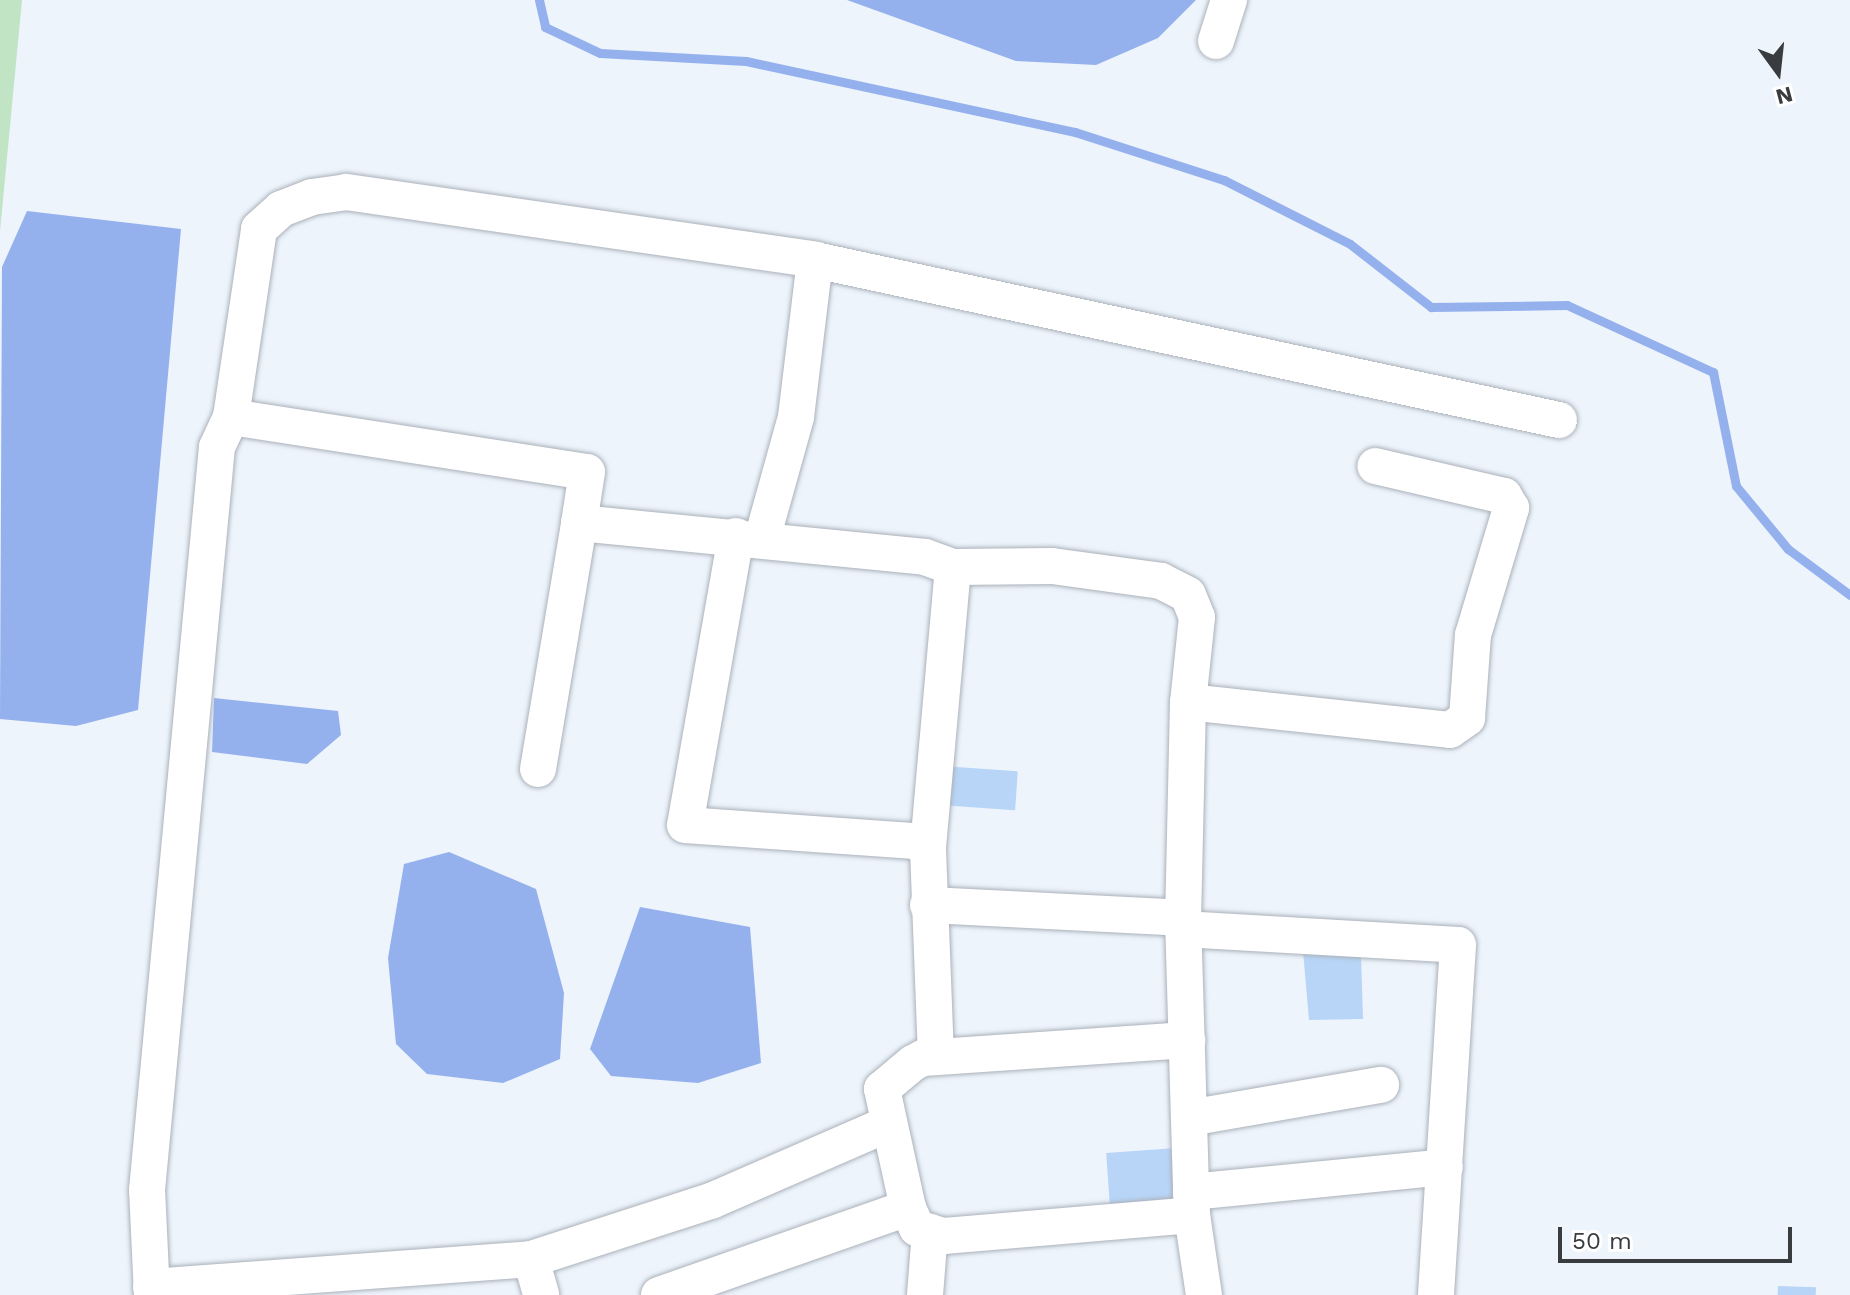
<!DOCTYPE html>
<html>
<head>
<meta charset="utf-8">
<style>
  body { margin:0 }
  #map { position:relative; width:1850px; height:1295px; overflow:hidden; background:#edf4fc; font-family:"Work Sans",sans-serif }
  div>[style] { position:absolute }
  .green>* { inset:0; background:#c0e4c4 }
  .water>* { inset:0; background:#94b1ee }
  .stream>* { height:9px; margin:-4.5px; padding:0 4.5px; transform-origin:4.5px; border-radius:4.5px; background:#94b1ee }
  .building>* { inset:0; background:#b8d5f7; transform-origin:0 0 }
  .roads { filter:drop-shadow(0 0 2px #abb1b9) drop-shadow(0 0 2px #abb1b9) }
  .street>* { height:36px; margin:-18px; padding:0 18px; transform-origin:18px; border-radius:18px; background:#fff }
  span { translate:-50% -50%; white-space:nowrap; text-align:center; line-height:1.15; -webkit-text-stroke:6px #fff; paint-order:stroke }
  .north { position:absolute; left:1738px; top:32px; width:80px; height:80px; -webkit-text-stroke:6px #fff; paint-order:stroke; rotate:165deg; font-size:22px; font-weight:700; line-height:32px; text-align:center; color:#393c3f }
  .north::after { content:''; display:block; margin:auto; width:28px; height:36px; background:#393c3f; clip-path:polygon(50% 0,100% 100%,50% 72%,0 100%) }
  .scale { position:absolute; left:1558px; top:1227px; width:234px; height:36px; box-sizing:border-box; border:4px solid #393c3f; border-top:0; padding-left:10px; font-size:24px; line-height:28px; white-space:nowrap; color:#393c3f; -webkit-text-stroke:6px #fff; paint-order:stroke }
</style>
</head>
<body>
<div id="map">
  <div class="green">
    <div style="clip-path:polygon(0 0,22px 0,0 231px)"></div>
  </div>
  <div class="water">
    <div style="clip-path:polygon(847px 0,1196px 0,1158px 38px,1096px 65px,1016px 61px)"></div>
    <div style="clip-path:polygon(27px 211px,181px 229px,138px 710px,76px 726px,0 719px,2px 267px)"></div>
    <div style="clip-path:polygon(214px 698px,338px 711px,341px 735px,307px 764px,212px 752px)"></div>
    <div style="clip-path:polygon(449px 852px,536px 889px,564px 993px,560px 1059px,503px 1083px,427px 1074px,396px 1044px,388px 958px,404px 864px)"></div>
    <div style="clip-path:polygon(640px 907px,750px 927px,761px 1063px,698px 1083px,611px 1076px,590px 1049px)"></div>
  </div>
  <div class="stream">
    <div style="left:539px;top:0;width:28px;rotate:77deg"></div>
    <div style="left:545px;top:27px;width:61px;rotate:25.3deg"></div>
    <div style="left:600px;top:53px;width:146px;rotate:3.1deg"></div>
    <div style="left:746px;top:61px;width:337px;rotate:12.2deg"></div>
    <div style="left:1075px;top:132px;width:157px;rotate:17.9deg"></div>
    <div style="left:1224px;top:180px;width:141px;rotate:26.9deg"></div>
    <div style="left:1350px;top:244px;width:103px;rotate:37.9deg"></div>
    <div style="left:1431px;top:307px;width:136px;rotate:-0.8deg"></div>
    <div style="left:1567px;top:305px;width:161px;rotate:24.7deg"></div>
    <div style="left:1713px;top:372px;width:116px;rotate:78.6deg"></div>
    <div style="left:1736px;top:486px;width:82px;rotate:50.5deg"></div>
    <div style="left:1788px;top:549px;width:77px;rotate:36.6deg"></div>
  </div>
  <div class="building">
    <div style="left:942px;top:766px;width:76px;height:39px;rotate:4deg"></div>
    <div style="clip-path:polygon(1303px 951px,1361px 954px,1363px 1019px,1309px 1020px)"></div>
    <div style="left:1176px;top:1148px;width:55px;height:70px;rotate:86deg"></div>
    <div style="left:1778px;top:1286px;width:38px;height:9px;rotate:2deg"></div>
  </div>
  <div class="roads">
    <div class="street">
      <div style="left:1216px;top:41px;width:43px;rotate:-72.4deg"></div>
      <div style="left:231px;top:417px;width:360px;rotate:8.8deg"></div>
      <div style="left:587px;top:472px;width:52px;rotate:98.9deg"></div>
      <div style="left:736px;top:536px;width:293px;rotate:100deg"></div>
      <div style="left:685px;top:825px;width:231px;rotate:4deg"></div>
      <div style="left:915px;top:841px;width:15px;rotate:32deg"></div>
      <div style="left:928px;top:849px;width:208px;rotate:87.8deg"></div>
      <div style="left:762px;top:539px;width:127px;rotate:-74.4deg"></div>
      <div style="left:796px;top:417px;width:158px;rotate:-83.1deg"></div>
      <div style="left:953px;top:567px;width:99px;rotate:-0.6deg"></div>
      <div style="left:1052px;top:566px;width:110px;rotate:7.8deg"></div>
      <div style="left:1161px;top:581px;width:30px;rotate:27deg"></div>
      <div style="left:1188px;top:595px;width:24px;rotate:68deg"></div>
      <div style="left:1197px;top:617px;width:85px;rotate:96deg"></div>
      <div style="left:1188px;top:702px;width:216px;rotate:91.3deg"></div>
      <div style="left:1183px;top:918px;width:297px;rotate:88.3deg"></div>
      <div style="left:1188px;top:702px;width:263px;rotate:6.1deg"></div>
      <div style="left:1450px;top:730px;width:21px;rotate:-35deg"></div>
      <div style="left:1467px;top:718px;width:83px;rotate:-85.9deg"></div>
      <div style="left:1473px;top:635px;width:133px;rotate:-73.3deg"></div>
      <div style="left:1511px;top:508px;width:14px;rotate:-120deg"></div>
      <div style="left:1504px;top:496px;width:132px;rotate:-166.9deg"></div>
      <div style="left:538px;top:769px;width:249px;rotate:-80.5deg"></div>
      <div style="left:579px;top:523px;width:348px;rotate:5.6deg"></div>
      <div style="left:925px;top:557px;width:30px;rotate:20deg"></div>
      <div style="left:953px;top:567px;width:283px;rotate:95.1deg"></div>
      <div style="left:928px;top:905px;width:255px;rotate:2.9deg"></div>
      <div style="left:1183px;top:929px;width:275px;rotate:3.3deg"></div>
      <div style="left:1458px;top:945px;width:351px;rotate:93.6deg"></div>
      <div style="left:1189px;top:1118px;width:195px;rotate:-9.8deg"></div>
      <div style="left:1191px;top:1192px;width:255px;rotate:-5.6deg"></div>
      <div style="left:908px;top:1208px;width:122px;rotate:-102.3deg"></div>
      <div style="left:882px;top:1089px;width:40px;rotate:-40deg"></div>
      <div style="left:913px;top:1063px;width:11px;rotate:-27deg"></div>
      <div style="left:923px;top:1058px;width:265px;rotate:-3.9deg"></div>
      <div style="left:531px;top:1259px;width:37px;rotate:74deg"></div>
      <div style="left:151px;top:1287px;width:381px;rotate:-4.2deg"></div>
      <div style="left:531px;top:1259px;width:189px;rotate:-17.9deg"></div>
      <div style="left:711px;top:1201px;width:191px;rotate:-23.5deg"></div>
      <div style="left:152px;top:1295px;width:105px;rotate:-92.7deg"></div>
      <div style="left:147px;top:1190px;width:746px;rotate:-84.62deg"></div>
      <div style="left:217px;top:447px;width:33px;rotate:-65deg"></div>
      <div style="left:231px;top:417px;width:190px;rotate:-81.5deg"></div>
      <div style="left:259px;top:229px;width:30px;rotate:-42deg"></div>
      <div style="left:281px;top:209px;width:33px;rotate:-21deg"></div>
      <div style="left:312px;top:197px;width:34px;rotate:-8deg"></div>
      <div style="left:346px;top:192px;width:474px;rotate:8.2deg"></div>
      <div style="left:815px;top:260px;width:761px;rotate:12.14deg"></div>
      <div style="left:659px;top:1295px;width:264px;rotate:-19.3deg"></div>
      <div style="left:908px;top:1208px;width:22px;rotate:66deg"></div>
      <div style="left:917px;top:1228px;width:28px;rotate:17deg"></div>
      <div style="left:944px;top:1236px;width:249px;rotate:-4.8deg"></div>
      <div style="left:1192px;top:1215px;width:81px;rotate:81.5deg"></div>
      <div style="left:925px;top:1295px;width:63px;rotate:-85.5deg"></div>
    </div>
  </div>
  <div class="north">N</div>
  <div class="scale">50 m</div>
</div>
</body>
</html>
